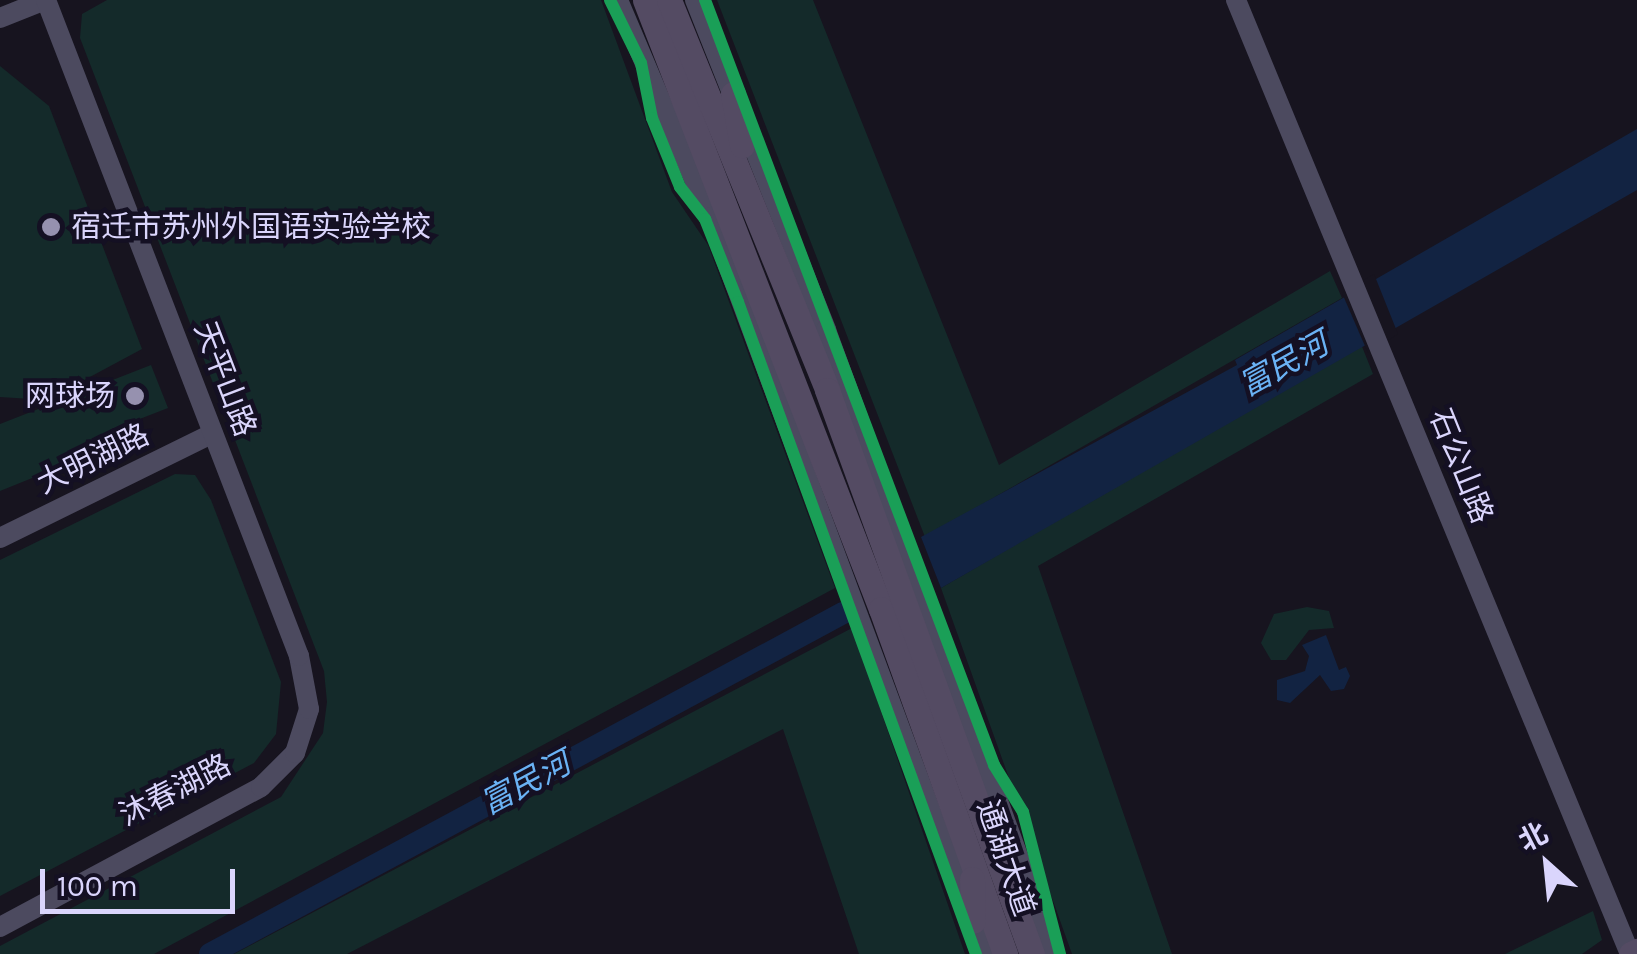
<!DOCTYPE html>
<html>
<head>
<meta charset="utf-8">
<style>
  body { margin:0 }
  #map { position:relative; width:1637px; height:954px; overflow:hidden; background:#17141f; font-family:Karla,"Noto Sans SC",sans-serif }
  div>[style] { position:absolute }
  .green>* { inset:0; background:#142a2a }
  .water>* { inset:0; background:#122342 }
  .pier>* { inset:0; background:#17141f }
  .river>* { height:22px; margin:-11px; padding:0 11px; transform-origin:11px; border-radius:11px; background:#122342 }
  .minor>* { height:20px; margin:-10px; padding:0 10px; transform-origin:10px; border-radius:10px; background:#4c4a5f }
  .major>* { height:25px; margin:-12.5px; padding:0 12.5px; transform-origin:12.5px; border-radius:12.5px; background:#544b63 }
  .cycleway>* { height:12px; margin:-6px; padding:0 6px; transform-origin:6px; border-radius:6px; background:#1a9f57 }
  .dots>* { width:28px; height:28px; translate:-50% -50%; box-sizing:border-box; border:5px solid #141023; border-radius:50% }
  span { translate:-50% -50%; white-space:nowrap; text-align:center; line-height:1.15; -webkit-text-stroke:9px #141023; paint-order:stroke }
  .poi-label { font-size:30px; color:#dad5fc }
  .left { translate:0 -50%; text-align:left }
  .right { translate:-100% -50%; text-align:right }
  .street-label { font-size:30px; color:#dad5fc }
  .water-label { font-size:32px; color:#6ab2f5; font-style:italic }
  .north { position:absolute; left:1497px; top:814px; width:100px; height:100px; -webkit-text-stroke:8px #141023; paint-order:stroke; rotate:333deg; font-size:28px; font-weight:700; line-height:40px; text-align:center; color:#dad5fc }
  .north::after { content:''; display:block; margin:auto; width:35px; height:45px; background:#dad5fc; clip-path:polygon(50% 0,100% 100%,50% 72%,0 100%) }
  .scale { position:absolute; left:40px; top:869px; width:195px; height:45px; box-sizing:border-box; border:5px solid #dad5fc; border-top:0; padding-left:12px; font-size:30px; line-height:35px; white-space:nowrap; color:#dad5fc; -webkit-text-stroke:8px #141023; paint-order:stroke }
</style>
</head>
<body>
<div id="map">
  <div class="green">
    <div style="clip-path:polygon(107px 0,601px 0,672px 192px,708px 245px,835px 588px,154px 954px,0 954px,0 946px,281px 797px,323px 733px,327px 702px,324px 671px,80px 38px,82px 14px)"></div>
    <div style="clip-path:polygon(717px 0,813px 0,999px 465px,1330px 271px,1342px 298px,925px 537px)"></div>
    <div style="clip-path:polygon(0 66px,49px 106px,142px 349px,47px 400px,0 397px)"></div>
    <div style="clip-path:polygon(1361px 344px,1373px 374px,1038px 566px,1172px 954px,1072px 954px,941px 588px)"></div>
    <div style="clip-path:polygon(151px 365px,168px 408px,119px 427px,124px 441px,0 491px,0 424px)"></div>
    <div style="clip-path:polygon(175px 474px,195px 475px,211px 500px,281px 682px,276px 734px,254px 763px,0 896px,0 560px)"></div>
    <div style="clip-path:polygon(1307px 607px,1329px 611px,1334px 628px,1309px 630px,1286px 660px,1271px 660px,1261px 643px,1274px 614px)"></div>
    <div style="clip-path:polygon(852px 628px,965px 954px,859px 954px,783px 729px,347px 954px,234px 954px)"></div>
    <div style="clip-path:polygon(1593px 911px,1602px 940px,1582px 954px,1505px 954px)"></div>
  </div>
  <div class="water">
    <div style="clip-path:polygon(1637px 129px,1637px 190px,941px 588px,921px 537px,1237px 365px,1235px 360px)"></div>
    <div style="clip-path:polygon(1326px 635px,1339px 670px,1346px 667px,1350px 676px,1344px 689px,1331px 691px,1320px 675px,1290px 703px,1277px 700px,1277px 680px,1305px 671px,1309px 656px,1302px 645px)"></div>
  </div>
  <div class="pier">
    <div style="clip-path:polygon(1374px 274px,1398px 334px,1368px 353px,1342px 293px)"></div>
  </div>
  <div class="river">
    <div style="left:210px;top:954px;width:719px;rotate:-28.31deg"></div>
  </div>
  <div class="minor">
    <div style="left:618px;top:0;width:236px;rotate:67deg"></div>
    <div style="left:710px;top:217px;width:786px;rotate:69.61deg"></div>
    <div style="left:695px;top:0;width:355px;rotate:68.3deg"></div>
    <div style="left:826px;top:330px;width:664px;rotate:69.93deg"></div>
    <div style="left:1236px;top:0;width:1032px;rotate:67.56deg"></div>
    <div style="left:0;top:18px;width:48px;rotate:-21.8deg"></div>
    <div style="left:0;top:538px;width:237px;rotate:-26.2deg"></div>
    <div style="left:0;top:927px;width:296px;rotate:-28.2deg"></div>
    <div style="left:261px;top:787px;width:48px;rotate:-45deg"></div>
    <div style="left:295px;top:753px;width:46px;rotate:-72.3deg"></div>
    <div style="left:309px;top:709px;width:54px;rotate:-100.7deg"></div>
    <div style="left:299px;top:656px;width:703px;rotate:-111.09deg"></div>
  </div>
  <div class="major">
    <div style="left:645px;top:0;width:653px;rotate:68.82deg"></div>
    <div style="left:881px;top:609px;width:367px;rotate:70.2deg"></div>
    <div style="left:669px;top:0;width:421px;rotate:67.9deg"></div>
    <div style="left:827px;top:390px;width:600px;rotate:70.03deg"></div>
    <div style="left:733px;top:94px;width:52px;rotate:80deg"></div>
    <div style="left:972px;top:879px;width:42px;rotate:88.6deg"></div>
    <div style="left:1631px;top:954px;width:7px;rotate:-27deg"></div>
  </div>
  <div class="cycleway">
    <div style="left:610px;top:0;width:70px;rotate:63.8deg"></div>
    <div style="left:641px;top:63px;width:56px;rotate:78.7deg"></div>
    <div style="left:652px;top:118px;width:74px;rotate:67.9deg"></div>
    <div style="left:680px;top:187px;width:41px;rotate:52deg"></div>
    <div style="left:705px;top:219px;width:89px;rotate:68.3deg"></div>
    <div style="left:738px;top:302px;width:694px;rotate:69.95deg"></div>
    <div style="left:705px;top:0;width:818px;rotate:69.3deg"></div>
    <div style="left:994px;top:765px;width:55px;rotate:58.3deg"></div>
    <div style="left:1023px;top:812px;width:147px;rotate:75.4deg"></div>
  </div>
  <div class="dots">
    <div style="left:51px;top:227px;background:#9691af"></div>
    <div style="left:135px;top:396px;background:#9691af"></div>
  </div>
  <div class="poi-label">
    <span class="left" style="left:71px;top:227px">宿迁市苏州外国语实验学校</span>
    <span class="right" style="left:115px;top:396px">网球场</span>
  </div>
  <div class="street-label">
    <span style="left:225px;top:379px;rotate:69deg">天平山路</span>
    <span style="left:93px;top:459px;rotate:-26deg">大明湖路</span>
    <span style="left:1461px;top:466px;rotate:68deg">石公山路</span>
    <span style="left:175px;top:790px;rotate:-27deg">沐春湖路</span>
    <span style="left:1006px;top:858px;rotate:71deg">通湖大道</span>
  </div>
  <div class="water-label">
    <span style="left:1284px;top:365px;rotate:-29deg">富民河</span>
    <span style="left:526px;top:784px;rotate:-28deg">富民河</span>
  </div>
  <div class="north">北</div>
  <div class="scale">100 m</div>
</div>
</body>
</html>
